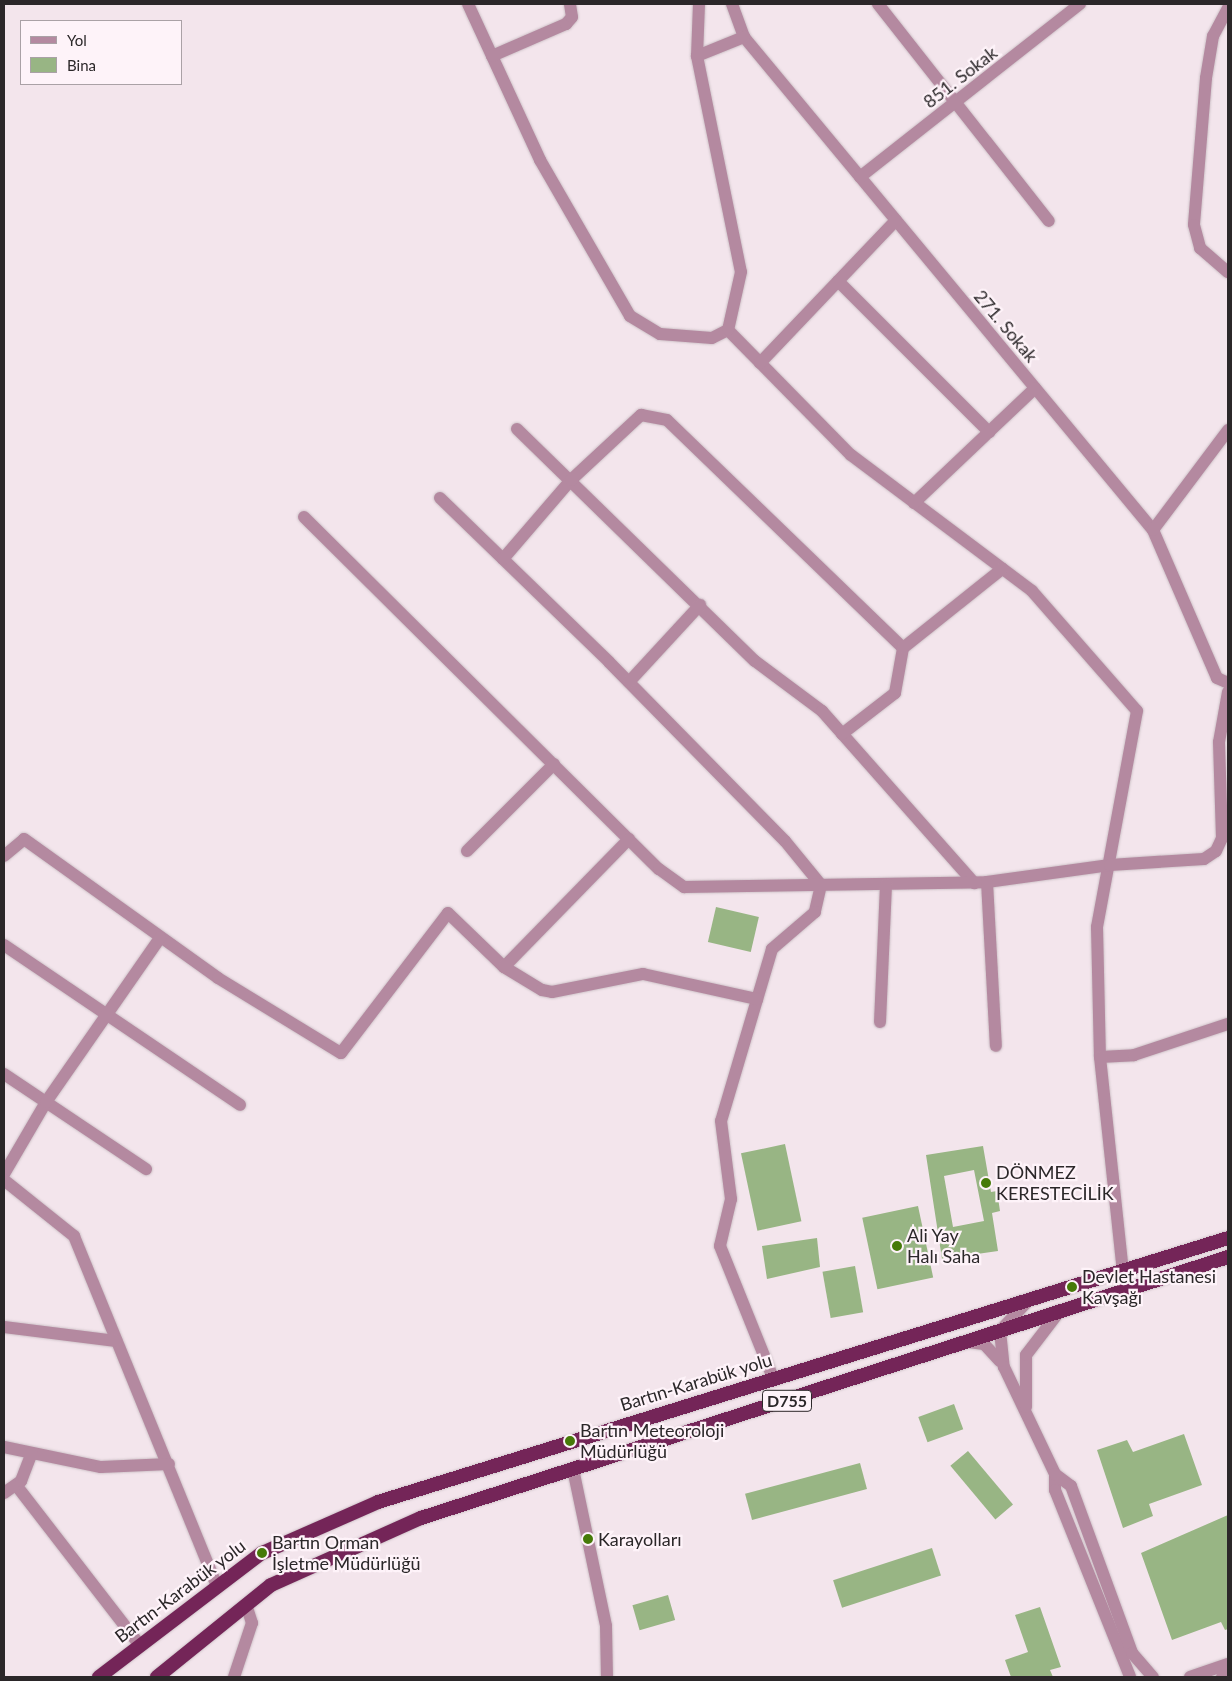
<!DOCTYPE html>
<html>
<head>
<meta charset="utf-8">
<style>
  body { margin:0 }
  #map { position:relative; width:1232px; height:1681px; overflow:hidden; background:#f3e5ec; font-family:Lato,sans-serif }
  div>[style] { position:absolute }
  .building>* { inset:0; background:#98b584; transform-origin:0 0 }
  .roads { filter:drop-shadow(0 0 1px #cfc3c9) drop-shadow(0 0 1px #cfc3c9) }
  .minor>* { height:12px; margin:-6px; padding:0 6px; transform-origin:6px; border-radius:6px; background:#b489a0 }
  .trunk>* { height:14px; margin:-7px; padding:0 7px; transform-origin:7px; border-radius:7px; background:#742558 }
  .dots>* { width:14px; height:14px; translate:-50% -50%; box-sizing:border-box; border:2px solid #fef3f9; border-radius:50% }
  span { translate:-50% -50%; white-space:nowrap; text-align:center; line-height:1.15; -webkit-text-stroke:4.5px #fef3f9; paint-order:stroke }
  .shield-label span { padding:1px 4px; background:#fef3f9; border:1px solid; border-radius:4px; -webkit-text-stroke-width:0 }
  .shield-label { font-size:16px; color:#2b2729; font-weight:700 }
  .street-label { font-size:18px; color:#2b2729 }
  .poi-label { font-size:18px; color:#2b2729 }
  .left { translate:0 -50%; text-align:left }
  .frame { position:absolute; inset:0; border:5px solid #2b2729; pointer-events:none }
  .legend { position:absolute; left:20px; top:20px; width:162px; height:65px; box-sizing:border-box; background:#fef3f9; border:1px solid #aaa1a6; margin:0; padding:6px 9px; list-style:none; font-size:15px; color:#2b2729 }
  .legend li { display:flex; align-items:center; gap:10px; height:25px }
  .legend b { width:25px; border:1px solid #aaa1a6 }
</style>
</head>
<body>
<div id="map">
  <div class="building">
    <div style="left:716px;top:907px;width:44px;height:36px;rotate:13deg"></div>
    <div style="left:785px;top:1144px;width:79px;height:45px;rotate:78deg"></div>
    <div style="clip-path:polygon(evenodd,983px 1146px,991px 1192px,997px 1191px,1000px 1211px,992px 1213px,998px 1251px,942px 1259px,926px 1155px,983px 1146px,974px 1170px,984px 1221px,953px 1227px,944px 1176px,974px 1170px)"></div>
    <div style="left:918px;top:1206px;width:73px;height:57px;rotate:78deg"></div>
    <div style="clip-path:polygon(817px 1238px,820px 1267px,767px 1279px,762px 1246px)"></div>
    <div style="left:855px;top:1266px;width:47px;height:33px;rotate:80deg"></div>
    <div style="left:954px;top:1404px;width:27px;height:38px;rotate:70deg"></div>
    <div style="clip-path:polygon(1184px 1434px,1202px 1485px,1149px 1504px,1153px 1516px,1123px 1528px,1097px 1450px,1127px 1440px,1133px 1452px)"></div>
    <div style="left:968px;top:1451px;width:70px;height:23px;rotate:50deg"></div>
    <div style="left:860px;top:1463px;width:27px;height:119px;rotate:75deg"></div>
    <div style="clip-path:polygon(1228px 1515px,1228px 1629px,1225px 1630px,1221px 1622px,1172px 1640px,1141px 1553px)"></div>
    <div style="left:932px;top:1548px;width:29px;height:104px;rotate:72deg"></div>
    <div style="left:668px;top:1595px;width:26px;height:37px;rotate:74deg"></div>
    <div style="clip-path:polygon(1040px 1607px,1061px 1667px,1050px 1670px,1053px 1677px,1011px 1677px,1005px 1660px,1028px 1652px,1015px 1615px)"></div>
  </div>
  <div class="roads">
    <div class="minor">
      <div style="left:468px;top:4px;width:172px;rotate:65.2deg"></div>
      <div style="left:540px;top:160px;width:180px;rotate:60deg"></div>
      <div style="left:630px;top:316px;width:35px;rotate:31deg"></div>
      <div style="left:660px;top:334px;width:52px;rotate:4.4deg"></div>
      <div style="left:712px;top:338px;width:18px;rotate:-27deg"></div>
      <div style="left:728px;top:330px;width:175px;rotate:45.5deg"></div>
      <div style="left:851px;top:455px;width:226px;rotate:36.9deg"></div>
      <div style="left:1032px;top:591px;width:159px;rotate:48.8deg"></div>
      <div style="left:1137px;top:711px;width:220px;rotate:100.5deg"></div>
      <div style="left:1097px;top:927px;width:130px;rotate:88.7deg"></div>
      <div style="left:1100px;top:1057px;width:34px;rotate:-3deg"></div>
      <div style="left:1134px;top:1055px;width:99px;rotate:-18.3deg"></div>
      <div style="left:699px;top:4px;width:52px;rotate:92.2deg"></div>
      <div style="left:697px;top:56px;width:220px;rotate:78.5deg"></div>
      <div style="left:741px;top:272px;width:59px;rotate:102.6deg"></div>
      <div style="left:732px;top:4px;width:35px;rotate:70deg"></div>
      <div style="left:744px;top:37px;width:641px;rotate:50.32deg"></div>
      <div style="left:1153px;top:530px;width:161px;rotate:66.6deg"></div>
      <div style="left:1217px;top:678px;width:12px;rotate:24deg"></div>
      <div style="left:878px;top:4px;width:276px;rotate:51.8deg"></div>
      <div style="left:1228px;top:8px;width:32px;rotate:118deg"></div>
      <div style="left:1213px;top:36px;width:43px;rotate:99.5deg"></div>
      <div style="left:1206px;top:78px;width:147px;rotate:94.7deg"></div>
      <div style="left:1194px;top:225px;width:24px;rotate:75deg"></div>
      <div style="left:1200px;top:248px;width:37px;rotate:41deg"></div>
      <div style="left:492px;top:56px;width:81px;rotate:-23.4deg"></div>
      <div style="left:566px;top:24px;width:9px;rotate:-49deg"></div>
      <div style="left:572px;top:17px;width:13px;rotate:-99deg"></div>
      <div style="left:697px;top:56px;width:51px;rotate:-22deg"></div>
      <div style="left:860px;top:177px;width:280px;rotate:-38.2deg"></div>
      <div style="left:838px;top:281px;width:214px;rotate:45deg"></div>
      <div style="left:760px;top:363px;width:197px;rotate:-46.4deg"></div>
      <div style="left:517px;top:429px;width:332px;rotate:44.3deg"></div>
      <div style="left:755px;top:661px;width:84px;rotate:36.7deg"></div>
      <div style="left:822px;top:711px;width:230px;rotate:48.5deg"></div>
      <div style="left:440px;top:498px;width:235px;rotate:44.1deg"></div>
      <div style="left:609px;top:662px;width:251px;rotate:45.5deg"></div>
      <div style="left:785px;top:841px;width:57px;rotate:50.7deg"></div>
      <div style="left:821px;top:885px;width:28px;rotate:103deg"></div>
      <div style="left:815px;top:912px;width:57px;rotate:139.3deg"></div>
      <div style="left:772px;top:949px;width:179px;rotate:106.5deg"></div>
      <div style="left:721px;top:1121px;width:79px;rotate:82.7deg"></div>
      <div style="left:731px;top:1199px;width:48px;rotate:103.2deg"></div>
      <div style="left:720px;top:1246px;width:142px;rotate:68.1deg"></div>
      <div style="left:914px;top:503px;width:167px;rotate:-43.5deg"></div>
      <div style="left:304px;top:517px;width:500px;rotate:44.8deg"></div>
      <div style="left:659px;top:869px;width:31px;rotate:36deg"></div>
      <div style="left:684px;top:887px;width:303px;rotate:-0.9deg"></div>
      <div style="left:987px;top:882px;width:124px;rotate:-7.9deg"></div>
      <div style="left:1110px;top:865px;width:94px;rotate:-3.7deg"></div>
      <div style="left:1204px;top:859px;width:14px;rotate:-34deg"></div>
      <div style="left:1216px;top:851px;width:14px;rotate:-65deg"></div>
      <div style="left:1222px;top:838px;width:96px;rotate:-91.8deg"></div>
      <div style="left:1219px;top:742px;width:51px;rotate:-79.8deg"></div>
      <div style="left:1153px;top:530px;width:125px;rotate:-53.1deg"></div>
      <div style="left:503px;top:559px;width:104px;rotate:-49.3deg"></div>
      <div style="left:571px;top:480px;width:96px;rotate:-42.9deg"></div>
      <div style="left:641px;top:415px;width:26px;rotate:11deg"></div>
      <div style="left:667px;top:420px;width:328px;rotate:44deg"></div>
      <div style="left:629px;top:682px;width:105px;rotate:-47.3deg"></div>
      <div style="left:842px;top:734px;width:67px;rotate:-37.7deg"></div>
      <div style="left:895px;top:693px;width:46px;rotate:-79.9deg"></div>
      <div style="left:903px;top:648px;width:127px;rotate:-38.6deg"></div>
      <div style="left:467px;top:851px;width:123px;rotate:-45deg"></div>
      <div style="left:4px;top:856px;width:26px;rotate:-40deg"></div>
      <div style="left:24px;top:839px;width:239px;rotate:35.6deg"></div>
      <div style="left:218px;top:978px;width:144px;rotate:31.4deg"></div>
      <div style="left:341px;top:1053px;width:176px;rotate:-52.6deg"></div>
      <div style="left:448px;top:913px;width:78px;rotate:44deg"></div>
      <div style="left:504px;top:967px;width:44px;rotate:31.2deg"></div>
      <div style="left:542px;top:990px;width:10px;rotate:11deg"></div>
      <div style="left:552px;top:992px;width:93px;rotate:-11.2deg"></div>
      <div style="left:643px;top:974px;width:117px;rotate:12.4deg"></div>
      <div style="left:987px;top:882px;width:164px;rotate:86.9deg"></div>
      <div style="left:4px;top:945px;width:285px;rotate:34.1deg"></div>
      <div style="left:504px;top:967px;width:179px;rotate:-45.7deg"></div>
      <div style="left:880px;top:1022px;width:138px;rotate:-87.5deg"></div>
      <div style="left:1100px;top:1057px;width:216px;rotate:83.9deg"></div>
      <div style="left:4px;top:1074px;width:171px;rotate:33.8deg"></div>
      <div style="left:4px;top:1174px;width:83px;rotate:-59.7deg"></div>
      <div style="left:46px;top:1102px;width:200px;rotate:-55.2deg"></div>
      <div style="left:4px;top:1180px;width:90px;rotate:38.7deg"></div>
      <div style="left:74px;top:1236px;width:378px;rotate:67.8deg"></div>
      <div style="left:1026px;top:1303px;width:38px;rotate:133deg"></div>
      <div style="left:1000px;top:1331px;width:36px;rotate:84deg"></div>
      <div style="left:1004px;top:1367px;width:119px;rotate:64.5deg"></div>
      <div style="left:1055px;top:1474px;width:16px;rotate:90deg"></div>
      <div style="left:1055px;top:1490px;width:201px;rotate:68.1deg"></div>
      <div style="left:4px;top:1327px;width:113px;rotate:7.1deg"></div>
      <div style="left:968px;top:1342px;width:16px;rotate:7deg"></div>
      <div style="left:984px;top:1344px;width:23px;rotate:47deg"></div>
      <div style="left:1026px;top:1407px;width:52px;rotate:-90deg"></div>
      <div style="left:1026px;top:1355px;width:54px;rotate:-52.5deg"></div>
      <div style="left:4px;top:1447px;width:99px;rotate:11.7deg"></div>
      <div style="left:101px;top:1467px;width:68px;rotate:-2.5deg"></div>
      <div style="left:573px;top:1469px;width:160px;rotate:78.1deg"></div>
      <div style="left:606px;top:1626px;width:51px;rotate:88.9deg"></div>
      <div style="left:1055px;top:1474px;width:20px;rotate:37deg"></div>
      <div style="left:1071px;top:1486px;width:178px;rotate:69.9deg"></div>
      <div style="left:1132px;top:1653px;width:32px;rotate:49deg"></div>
      <div style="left:16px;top:1485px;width:201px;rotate:52.3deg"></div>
      <div style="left:4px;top:1493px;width:21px;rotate:-35deg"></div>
      <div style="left:21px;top:1481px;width:30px;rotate:-69deg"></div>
      <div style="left:234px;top:1677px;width:57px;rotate:-71.6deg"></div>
      <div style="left:252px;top:1623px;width:19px;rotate:-108deg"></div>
      <div style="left:1190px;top:1677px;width:40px;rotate:-18.9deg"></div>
      <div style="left:1222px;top:1677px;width:6px;rotate:-18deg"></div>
    </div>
    <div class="trunk">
      <div style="left:99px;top:1677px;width:205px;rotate:-37.3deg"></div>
      <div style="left:262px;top:1553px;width:127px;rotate:-23.7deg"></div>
      <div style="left:378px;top:1502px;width:890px;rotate:-17.25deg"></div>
      <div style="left:157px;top:1677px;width:146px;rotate:-38.9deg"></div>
      <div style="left:271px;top:1585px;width:164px;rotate:-24.1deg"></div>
      <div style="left:421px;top:1518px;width:848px;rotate:-17.92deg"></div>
    </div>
  </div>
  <div class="dots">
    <div style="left:986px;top:1183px;background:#467a08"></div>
    <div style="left:897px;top:1246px;background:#467a08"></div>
    <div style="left:1072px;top:1287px;background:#467a08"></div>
    <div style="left:570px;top:1441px;background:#467a08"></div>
    <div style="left:588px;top:1539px;background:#467a08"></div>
    <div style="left:262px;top:1553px;background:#467a08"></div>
  </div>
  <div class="shield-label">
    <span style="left:787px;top:1401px">D755</span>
  </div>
  <div class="street-label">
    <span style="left:960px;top:77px;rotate:-38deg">851. Sokak</span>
    <span style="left:1006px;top:326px;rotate:50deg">271. Sokak</span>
    <span style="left:696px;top:1382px;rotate:-17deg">Bartın-Karabük yolu</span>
    <span style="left:180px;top:1591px;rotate:-37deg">Bartın-Karabük yolu</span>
  </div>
  <div class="poi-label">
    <span class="left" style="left:996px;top:1183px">DÖNMEZ<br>KERESTECİLİK</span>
    <span class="left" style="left:907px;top:1246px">Ali Yay<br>Halı Saha</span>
    <span class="left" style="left:1082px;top:1287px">Devlet Hastanesi<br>Kavşağı</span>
    <span class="left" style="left:580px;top:1441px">Bartın Meteoroloji<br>Müdürlüğü</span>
    <span class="left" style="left:598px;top:1539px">Karayolları</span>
    <span class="left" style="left:272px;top:1553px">Bartın Orman<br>İşletme Müdürlüğü</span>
  </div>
  <div class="frame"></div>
  <ul class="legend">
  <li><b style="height:6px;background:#b489a0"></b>Yol</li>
  <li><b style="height:14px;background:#98b584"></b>Bina</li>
  </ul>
</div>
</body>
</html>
